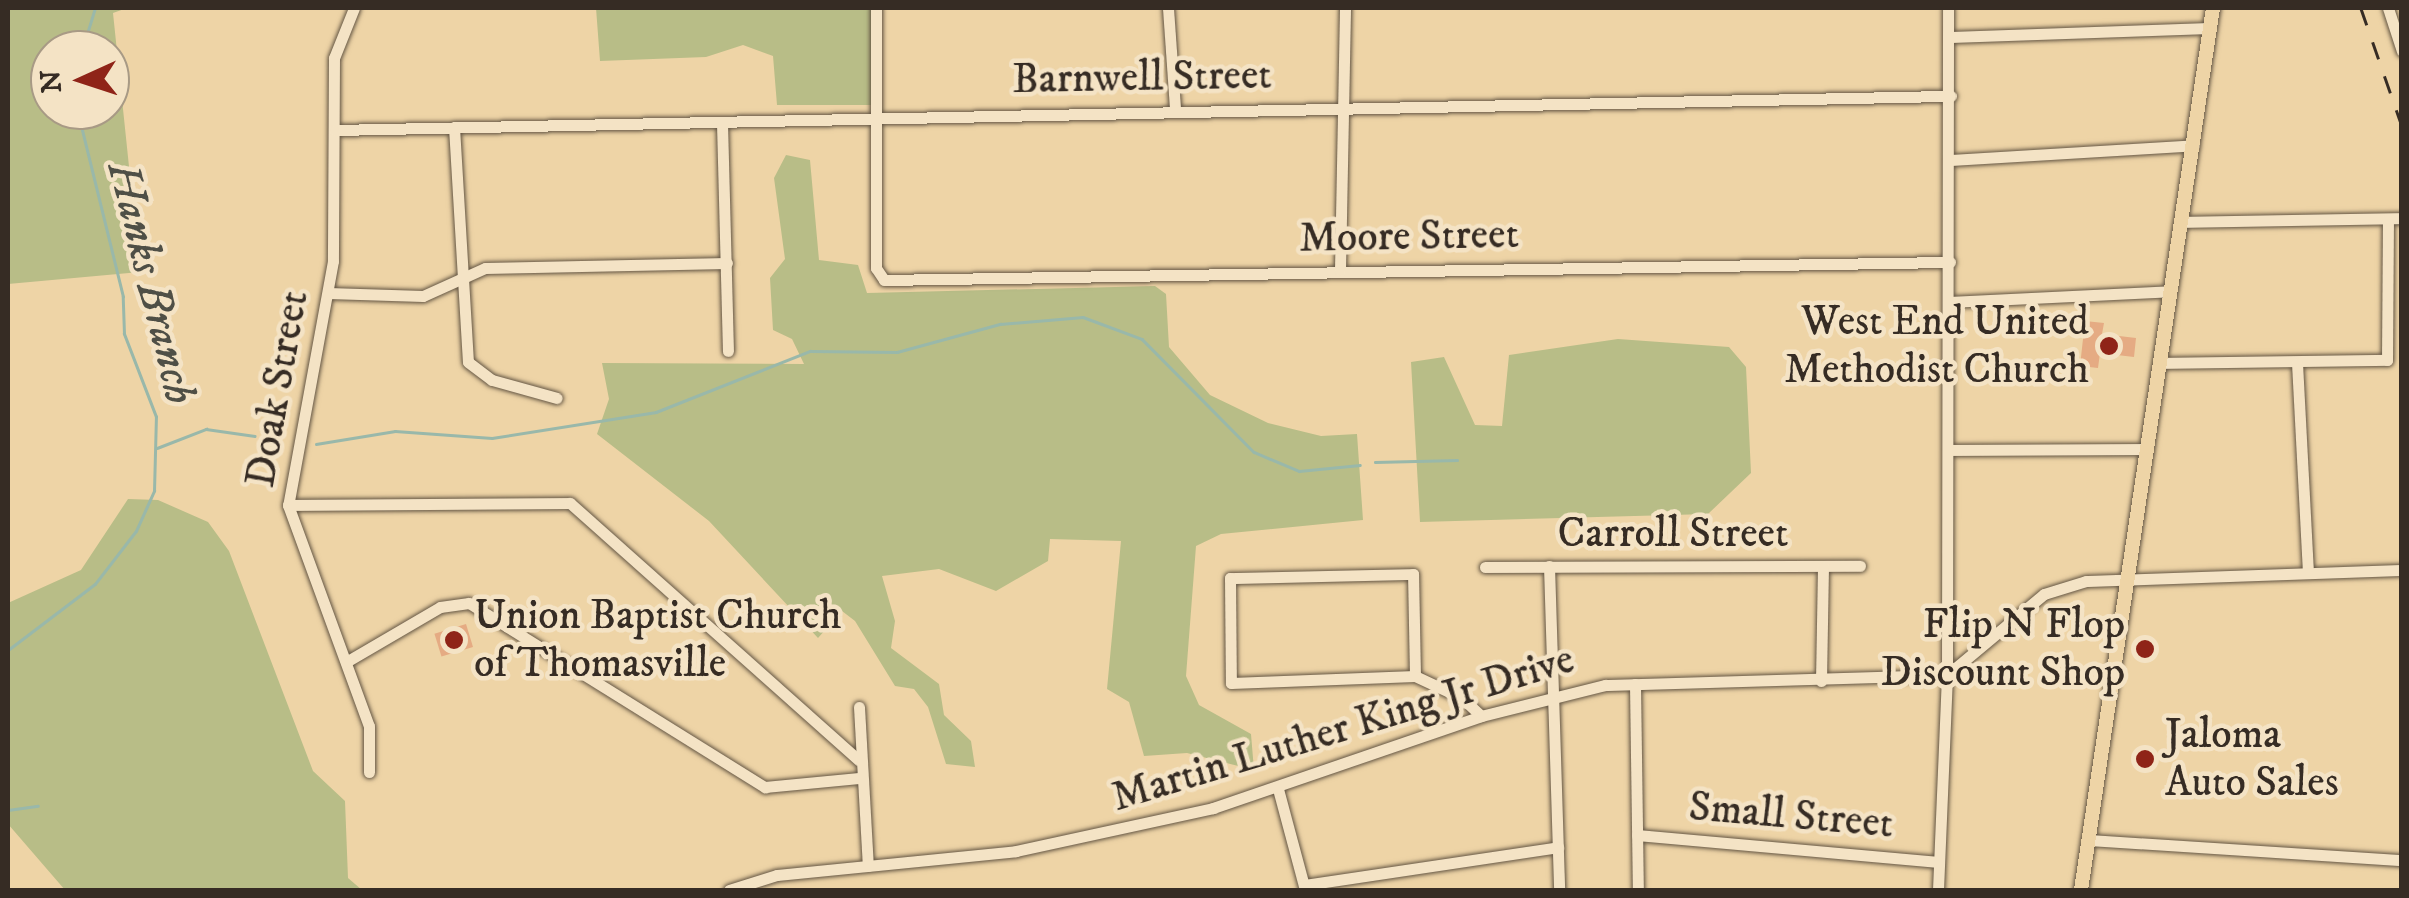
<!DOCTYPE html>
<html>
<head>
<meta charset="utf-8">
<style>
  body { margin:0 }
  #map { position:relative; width:2409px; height:898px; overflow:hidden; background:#eed4a6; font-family:"IM FELL DW Pica",serif }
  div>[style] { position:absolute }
  .green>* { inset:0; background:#b8bd87 }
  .stream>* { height:2.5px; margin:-1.25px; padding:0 1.25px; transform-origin:1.25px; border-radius:1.25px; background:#99b8aa }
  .building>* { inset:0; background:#e5ab83; transform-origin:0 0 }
  .roads { filter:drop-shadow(0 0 2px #645644) drop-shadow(0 0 2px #645644) }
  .minor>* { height:11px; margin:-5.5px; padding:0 5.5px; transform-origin:5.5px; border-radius:5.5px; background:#f4e3c5 }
  .major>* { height:14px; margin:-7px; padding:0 7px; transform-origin:7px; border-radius:7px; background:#eed4a6 }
  .rail>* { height:2.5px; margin-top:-1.25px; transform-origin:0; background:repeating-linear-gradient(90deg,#362c24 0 18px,transparent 0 36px) }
  .dots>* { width:28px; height:28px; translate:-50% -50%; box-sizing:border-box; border:5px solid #f4e3c5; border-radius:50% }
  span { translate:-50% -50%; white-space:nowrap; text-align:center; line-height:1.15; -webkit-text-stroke:9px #f4e3c5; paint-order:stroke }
  .street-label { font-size:42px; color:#362c24 }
  .poi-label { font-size:42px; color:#362c24 }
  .right { translate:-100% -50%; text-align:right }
  .left { translate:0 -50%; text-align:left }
  .water-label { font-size:45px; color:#4f4f46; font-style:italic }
  .frame { position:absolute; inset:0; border:10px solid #362c24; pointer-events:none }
  .north { position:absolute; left:30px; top:30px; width:100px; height:100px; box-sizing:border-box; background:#f4e3c5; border:2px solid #a89a85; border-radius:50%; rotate:267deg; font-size:28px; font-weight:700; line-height:40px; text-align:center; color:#362c24 }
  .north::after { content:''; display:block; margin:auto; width:35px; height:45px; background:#8f2418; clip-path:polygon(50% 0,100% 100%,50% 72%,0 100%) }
</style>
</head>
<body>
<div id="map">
  <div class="green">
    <div style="clip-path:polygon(evenodd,8px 8px,127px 8px,113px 13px,140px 272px,8px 284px,8px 8px,50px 50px,110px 50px,110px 110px,50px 110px,50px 50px)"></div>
    <div style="clip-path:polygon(596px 8px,872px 8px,875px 105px,777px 105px,773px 56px,743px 45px,706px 57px,600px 61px)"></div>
    <div style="clip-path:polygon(786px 155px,810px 160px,819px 260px,858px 265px,867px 293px,1155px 286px,1166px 294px,1169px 347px,1210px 395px,1268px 423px,1321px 436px,1357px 434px,1363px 520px,1221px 534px,1196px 546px,1186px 676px,1199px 705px,1251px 734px,1254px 770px,1187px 753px,1144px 756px,1129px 702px,1107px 689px,1121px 541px,1050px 539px,1048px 561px,996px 591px,939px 569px,882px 576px,895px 621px,891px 648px,939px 684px,944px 715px,971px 741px,975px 767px,946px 764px,928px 707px,914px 689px,895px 686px,855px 621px,842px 611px,818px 638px,709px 521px,597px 434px,609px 399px,602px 363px,804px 364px,792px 339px,773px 330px,770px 278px,785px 259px,774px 178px)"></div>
    <div style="clip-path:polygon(1618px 339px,1729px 347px,1746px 367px,1751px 473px,1708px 514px,1420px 522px,1411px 362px,1444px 357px,1475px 425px,1502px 426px,1509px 355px)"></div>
    <div style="clip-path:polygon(128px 499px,158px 500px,208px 522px,229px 551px,313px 771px,345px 801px,348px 878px,362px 890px,65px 890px,8px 824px,8px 603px,81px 570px)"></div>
  </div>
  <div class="stream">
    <div style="left:82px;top:50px;width:44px;rotate:-72.8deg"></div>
    <div style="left:316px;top:444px;width:80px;rotate:-9.3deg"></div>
    <div style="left:395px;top:431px;width:97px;rotate:4.1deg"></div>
    <div style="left:492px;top:438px;width:166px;rotate:-9deg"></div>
    <div style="left:656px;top:412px;width:166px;rotate:-21.6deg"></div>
    <div style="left:810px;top:351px;width:87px;rotate:0.7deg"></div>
    <div style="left:897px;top:352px;width:107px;rotate:-15.2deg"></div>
    <div style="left:1000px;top:324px;width:83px;rotate:-4.8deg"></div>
    <div style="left:1083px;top:317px;width:63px;rotate:20.4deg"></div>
    <div style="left:1142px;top:339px;width:159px;rotate:45.3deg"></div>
    <div style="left:1254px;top:452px;width:49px;rotate:22.9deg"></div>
    <div style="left:1299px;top:471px;width:61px;rotate:-5.6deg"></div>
    <div style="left:157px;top:448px;width:53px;rotate:-21.2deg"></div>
    <div style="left:206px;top:429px;width:49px;rotate:8.1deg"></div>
    <div style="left:1375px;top:462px;width:82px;rotate:-1.4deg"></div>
    <div style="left:8px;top:650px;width:109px;rotate:-37.2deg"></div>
    <div style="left:95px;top:584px;width:67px;rotate:-52.3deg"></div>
    <div style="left:136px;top:531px;width:44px;rotate:-65.8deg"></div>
    <div style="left:154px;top:491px;width:74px;rotate:-88.5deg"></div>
    <div style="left:156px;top:417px;width:89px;rotate:-111.1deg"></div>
    <div style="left:124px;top:334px;width:37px;rotate:-92deg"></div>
    <div style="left:123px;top:297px;width:193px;rotate:-103.8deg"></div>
    <div style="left:8px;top:810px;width:30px;rotate:-8deg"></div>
  </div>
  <div class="building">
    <div style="clip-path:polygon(2085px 321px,2104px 323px,2102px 334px,2136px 338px,2134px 357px,2100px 353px,2098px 368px,2080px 366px)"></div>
    <div style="left:466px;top:624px;width:24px;height:33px;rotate:73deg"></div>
  </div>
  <div class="roads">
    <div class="minor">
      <div style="left:354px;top:8px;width:54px;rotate:111.8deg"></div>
      <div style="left:334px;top:58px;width:203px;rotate:90.3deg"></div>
      <div style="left:333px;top:261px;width:248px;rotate:100.4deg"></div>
      <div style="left:288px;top:505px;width:235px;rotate:69.9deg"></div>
      <div style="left:369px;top:726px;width:46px;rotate:90deg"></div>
      <div style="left:876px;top:8px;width:260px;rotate:90deg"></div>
      <div style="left:876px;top:268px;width:14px;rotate:56deg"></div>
      <div style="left:884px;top:280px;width:1066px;rotate:-0.97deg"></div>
      <div style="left:1168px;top:8px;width:100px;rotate:86deg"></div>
      <div style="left:2388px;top:8px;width:45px;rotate:72deg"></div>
      <div style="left:1949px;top:37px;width:262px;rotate:-2deg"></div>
      <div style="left:722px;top:123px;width:228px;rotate:88.5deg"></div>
      <div style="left:454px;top:127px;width:235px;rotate:86.6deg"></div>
      <div style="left:468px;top:362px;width:30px;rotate:37deg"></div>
      <div style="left:492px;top:380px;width:67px;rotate:15.5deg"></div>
      <div style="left:335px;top:130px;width:1616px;rotate:-1.21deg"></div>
      <div style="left:1952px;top:160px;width:242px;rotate:-3.5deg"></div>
      <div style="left:2181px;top:222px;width:221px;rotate:-1deg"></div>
      <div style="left:1340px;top:270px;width:262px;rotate:-88.9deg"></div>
      <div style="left:328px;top:293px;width:95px;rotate:1.8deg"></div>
      <div style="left:423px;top:296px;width:68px;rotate:-24.3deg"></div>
      <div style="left:485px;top:268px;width:242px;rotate:-1.2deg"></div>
      <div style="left:1949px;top:302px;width:221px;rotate:-2.8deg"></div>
      <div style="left:2160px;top:363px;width:227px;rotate:-0.8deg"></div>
      <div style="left:2387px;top:360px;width:141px;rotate:-89.6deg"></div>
      <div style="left:2297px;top:363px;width:210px;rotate:87deg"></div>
      <div style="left:1948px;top:450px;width:197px;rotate:-0.3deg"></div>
      <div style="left:288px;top:505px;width:282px;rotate:-0.4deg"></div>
      <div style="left:570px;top:503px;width:386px;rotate:41.7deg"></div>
      <div style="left:1549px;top:566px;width:324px;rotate:88.2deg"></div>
      <div style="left:1485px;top:567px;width:375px;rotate:-0.2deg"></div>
      <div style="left:346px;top:662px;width:109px;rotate:-30.3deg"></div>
      <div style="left:440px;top:607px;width:29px;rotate:-8deg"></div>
      <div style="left:469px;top:603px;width:349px;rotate:31.9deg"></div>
      <div style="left:765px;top:787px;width:94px;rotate:-5.5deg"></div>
      <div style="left:1415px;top:676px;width:102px;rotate:-91.1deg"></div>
      <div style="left:1413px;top:574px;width:183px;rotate:178.7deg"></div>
      <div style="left:1230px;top:578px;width:105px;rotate:89.5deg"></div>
      <div style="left:1231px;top:683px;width:184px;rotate:-2.2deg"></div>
      <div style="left:1415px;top:676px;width:52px;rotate:25.1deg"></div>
      <div style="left:1462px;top:698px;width:26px;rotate:43deg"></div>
      <div style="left:1821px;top:681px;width:114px;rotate:-89deg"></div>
      <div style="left:1635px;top:684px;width:206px;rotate:89.2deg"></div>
      <div style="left:859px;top:707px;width:159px;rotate:86.8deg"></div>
      <div style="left:1278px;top:789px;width:105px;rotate:75deg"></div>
      <div style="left:1637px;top:835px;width:303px;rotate:5.1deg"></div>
      <div style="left:2089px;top:840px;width:314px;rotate:3.7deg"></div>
      <div style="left:1305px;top:885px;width:256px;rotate:-8.5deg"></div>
      <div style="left:729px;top:890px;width:50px;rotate:-17.4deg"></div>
      <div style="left:777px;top:875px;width:240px;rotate:-5.7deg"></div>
      <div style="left:1016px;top:851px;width:202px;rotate:-12.3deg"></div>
      <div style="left:1213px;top:808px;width:283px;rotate:-18.9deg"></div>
      <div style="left:1481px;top:716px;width:128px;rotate:-14deg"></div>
      <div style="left:1605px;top:685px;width:342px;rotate:-1.7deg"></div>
      <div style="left:1947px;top:675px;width:126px;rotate:-39.9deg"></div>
      <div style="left:2044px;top:594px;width:44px;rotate:-17.2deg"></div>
      <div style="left:2086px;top:581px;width:316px;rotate:-2deg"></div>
      <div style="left:1938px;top:890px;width:215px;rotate:-87.6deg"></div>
      <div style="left:1947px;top:675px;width:667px;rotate:-89.91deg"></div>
    </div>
    <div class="major">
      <div style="left:2081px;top:890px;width:892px;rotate:-81.49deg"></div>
    </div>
  </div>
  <div class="rail">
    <div style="left:2361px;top:8px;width:125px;rotate:70.8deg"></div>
  </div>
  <div class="dots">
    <div style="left:2109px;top:346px;background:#8f2418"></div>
    <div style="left:454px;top:640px;background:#8f2418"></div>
    <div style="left:2145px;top:649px;background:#8f2418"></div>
    <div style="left:2145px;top:759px;background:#8f2418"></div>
  </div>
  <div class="street-label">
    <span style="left:1142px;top:78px;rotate:-1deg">Barnwell Street</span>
    <span style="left:1409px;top:237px;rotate:-1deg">Moore Street</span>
    <span style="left:278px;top:389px;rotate:-80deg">Doak Street</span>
    <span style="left:1673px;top:534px">Carroll Street</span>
    <span style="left:1343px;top:729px;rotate:-17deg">Martin Luther King Jr Drive</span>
    <span style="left:1791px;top:816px;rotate:5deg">Small Street</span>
  </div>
  <div class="poi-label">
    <span class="right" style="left:2089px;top:346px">West End United<br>Methodist Church</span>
    <span class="left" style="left:474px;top:640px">Union Baptist Church<br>of Thomasville</span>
    <span class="right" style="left:2125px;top:649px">Flip N Flop<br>Discount Shop</span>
    <span class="left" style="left:2165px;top:759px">Jaloma<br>Auto Sales</span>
  </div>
  <div class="water-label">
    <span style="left:150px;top:283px;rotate:76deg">Hanks Branch</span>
  </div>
  <div class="frame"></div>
  <div class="north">N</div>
</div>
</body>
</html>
